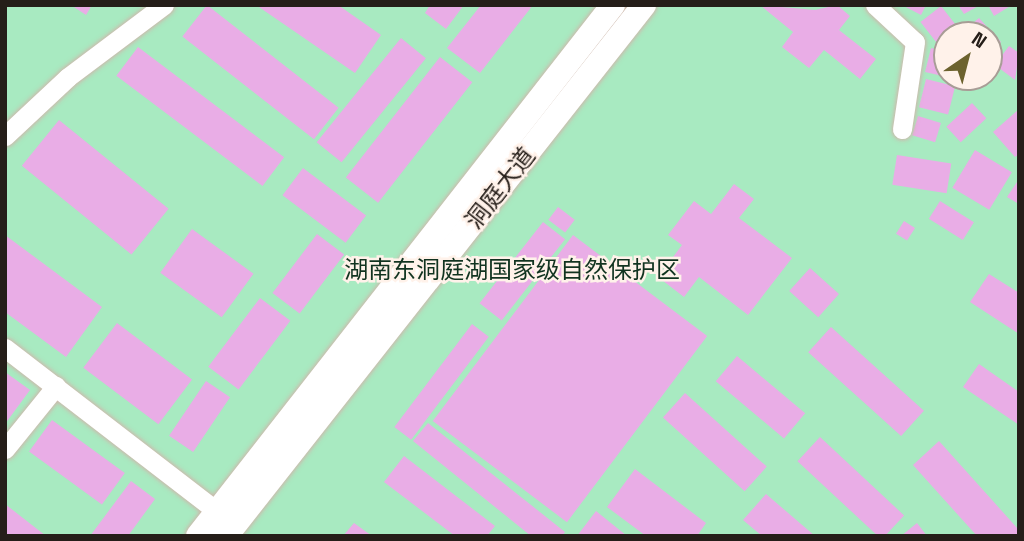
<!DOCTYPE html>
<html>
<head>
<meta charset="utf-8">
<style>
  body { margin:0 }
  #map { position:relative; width:1024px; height:541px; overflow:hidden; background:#fff2ea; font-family:"Space Grotesk","Noto Sans SC",sans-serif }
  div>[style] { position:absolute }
  .green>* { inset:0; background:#a8eac1 }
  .building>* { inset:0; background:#e9ade6; transform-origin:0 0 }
  .roads { filter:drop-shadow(0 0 2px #cdb9ac) drop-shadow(0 0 2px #cdb9ac) }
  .minor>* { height:19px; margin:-9.5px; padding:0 9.5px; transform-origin:9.5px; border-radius:9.5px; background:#fff }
  .major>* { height:24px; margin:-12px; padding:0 12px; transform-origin:12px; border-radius:12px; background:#fff }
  span { translate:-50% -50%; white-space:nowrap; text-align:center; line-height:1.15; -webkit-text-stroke:5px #fff2ea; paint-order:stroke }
  .street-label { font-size:24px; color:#251e19 }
  .park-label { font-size:24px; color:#113320 }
  .frame { position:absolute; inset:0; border:7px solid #251e19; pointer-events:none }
  .north { position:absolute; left:933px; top:21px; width:70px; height:70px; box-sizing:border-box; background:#fff2ea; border:2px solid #a89d96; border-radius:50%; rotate:35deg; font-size:19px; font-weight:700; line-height:28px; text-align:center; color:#251e19 }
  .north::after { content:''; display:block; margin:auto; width:24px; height:32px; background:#6c622e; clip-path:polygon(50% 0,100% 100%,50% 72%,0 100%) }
</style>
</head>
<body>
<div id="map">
  <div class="green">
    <div style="clip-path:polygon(evenodd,5px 5px,1019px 5px,1019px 536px,5px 536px,5px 5px,947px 35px,989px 35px,989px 77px,947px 77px,947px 35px)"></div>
  </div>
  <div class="building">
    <div style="clip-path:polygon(71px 5px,92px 5px,86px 15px)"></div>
    <div style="left:207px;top:5px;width:167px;height:40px;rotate:38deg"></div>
    <div style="clip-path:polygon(256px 5px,338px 5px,381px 35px,355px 73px)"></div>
    <div style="clip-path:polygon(430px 5px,464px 5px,446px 29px,425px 13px)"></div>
    <div style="clip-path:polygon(481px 5px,533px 5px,480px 73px,447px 48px)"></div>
    <div style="clip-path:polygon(760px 5px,815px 10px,837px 5px,850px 16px,839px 30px,876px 59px,860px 79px,824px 50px,809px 68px,782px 47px,793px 32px)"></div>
    <div style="clip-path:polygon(902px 5px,926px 5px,921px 15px)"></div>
    <div style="clip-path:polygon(958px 5px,980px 5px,964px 14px)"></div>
    <div style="clip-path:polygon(988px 5px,1012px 5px,994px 16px)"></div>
    <div style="left:941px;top:6px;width:31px;height:26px;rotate:52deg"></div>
    <div style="clip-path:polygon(979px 18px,1001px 42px,989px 52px,989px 35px,961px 33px)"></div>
    <div style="left:401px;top:38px;width:32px;height:134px;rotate:39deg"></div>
    <div style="clip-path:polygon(1009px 46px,1019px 53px,1015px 80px,995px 65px)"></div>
    <div style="left:138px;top:47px;width:183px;height:36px;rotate:37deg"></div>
    <div style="clip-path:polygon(931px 48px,947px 52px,947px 77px,925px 72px)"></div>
    <div style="left:440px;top:57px;width:41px;height:153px;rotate:38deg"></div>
    <div style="left:926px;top:79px;width:30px;height:29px;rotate:14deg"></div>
    <div style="left:972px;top:103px;width:21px;height:35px;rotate:47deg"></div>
    <div style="clip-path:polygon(1019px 109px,1019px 154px,1015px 157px,993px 132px)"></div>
    <div style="left:918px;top:116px;width:24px;height:20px;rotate:17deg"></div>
    <div style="left:59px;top:120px;width:141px;height:59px;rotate:39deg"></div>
    <div style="left:975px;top:150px;width:43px;height:44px;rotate:31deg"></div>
    <div style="left:897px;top:155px;width:55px;height:30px;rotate:9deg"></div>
    <div style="left:303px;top:168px;width:79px;height:34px;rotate:37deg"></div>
    <div style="clip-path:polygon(1019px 179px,1019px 204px,1007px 197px)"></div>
    <div style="clip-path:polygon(734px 184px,754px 199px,739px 218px,792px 258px,748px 315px,699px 277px,684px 297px,658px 277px,682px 245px,668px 235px,694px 201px,711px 214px)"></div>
    <div style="left:940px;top:201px;width:40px;height:21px;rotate:32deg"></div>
    <div style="left:558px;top:207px;width:21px;height:16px;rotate:37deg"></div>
    <div style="left:904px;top:221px;width:13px;height:15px;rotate:32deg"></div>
    <div style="left:543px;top:222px;width:28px;height:103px;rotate:38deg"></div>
    <div style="left:192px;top:229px;width:76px;height:54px;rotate:36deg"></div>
    <div style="left:317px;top:234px;width:34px;height:74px;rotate:37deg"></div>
    <div style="clip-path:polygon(5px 235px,102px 307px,66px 357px,5px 312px)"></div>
    <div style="left:573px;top:235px;width:168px;height:233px;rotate:37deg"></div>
    <div style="left:810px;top:268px;width:39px;height:31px;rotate:42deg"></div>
    <div style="clip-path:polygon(989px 274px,1019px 293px,1019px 334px,970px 302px)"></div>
    <div style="left:260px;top:298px;width:38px;height:86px;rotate:37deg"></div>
    <div style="left:117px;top:323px;width:94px;height:56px;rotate:37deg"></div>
    <div style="left:472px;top:324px;width:21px;height:129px;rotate:37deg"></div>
    <div style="left:831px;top:327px;width:125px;height:34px;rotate:42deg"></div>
    <div style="left:737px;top:356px;width:89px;height:33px;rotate:40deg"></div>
    <div style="clip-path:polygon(979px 364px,1019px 392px,1019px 425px,963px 387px)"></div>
    <div style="clip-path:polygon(5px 372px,30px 390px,5px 424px)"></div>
    <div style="left:206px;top:381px;width:29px;height:66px;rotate:34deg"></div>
    <div style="left:685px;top:393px;width:110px;height:33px;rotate:42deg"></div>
    <div style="left:52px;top:420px;width:90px;height:39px;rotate:36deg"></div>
    <div style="clip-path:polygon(428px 423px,565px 532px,562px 536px,531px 536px,413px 441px)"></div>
    <div style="left:820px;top:437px;width:115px;height:33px;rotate:43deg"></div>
    <div style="clip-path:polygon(939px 441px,1019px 530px,1019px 536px,977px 536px,913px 465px)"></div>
    <div style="clip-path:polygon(404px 456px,495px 526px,487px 536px,455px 536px,384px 482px)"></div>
    <div style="clip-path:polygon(635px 469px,706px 523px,697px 536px,646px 536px,607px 507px)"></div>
    <div style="clip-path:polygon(131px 481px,155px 499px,128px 536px,90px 536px)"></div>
    <div style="clip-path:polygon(766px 494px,815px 536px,762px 536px,743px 520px)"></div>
    <div style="clip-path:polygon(5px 504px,46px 536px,5px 536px)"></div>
    <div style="clip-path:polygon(596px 511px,627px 536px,577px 536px)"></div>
    <div style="clip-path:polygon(354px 523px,372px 536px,343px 536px)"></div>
    <div style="clip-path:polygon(917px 523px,927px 536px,901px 536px)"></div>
  </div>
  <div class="roads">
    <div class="minor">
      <div style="left:875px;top:5px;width:54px;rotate:42.8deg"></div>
      <div style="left:915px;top:42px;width:88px;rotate:98.5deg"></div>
      <div style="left:5px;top:136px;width:86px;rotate:-43.1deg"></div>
      <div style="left:68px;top:77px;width:120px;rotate:-36.9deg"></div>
      <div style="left:5px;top:348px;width:267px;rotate:37.6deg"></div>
      <div style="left:5px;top:449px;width:81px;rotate:-51deg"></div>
    </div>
    <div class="major">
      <div style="left:198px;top:536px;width:674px;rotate:-51.99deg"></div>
      <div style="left:226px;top:536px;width:676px;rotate:-51.79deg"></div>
    </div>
  </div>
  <div class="street-label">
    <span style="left:500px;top:188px;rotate:-52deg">洞庭大道</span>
  </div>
  <div class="park-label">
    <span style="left:512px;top:270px">湖南东洞庭湖国家级自然保护区</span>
  </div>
  <div class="frame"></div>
  <div class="north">N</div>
</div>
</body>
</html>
